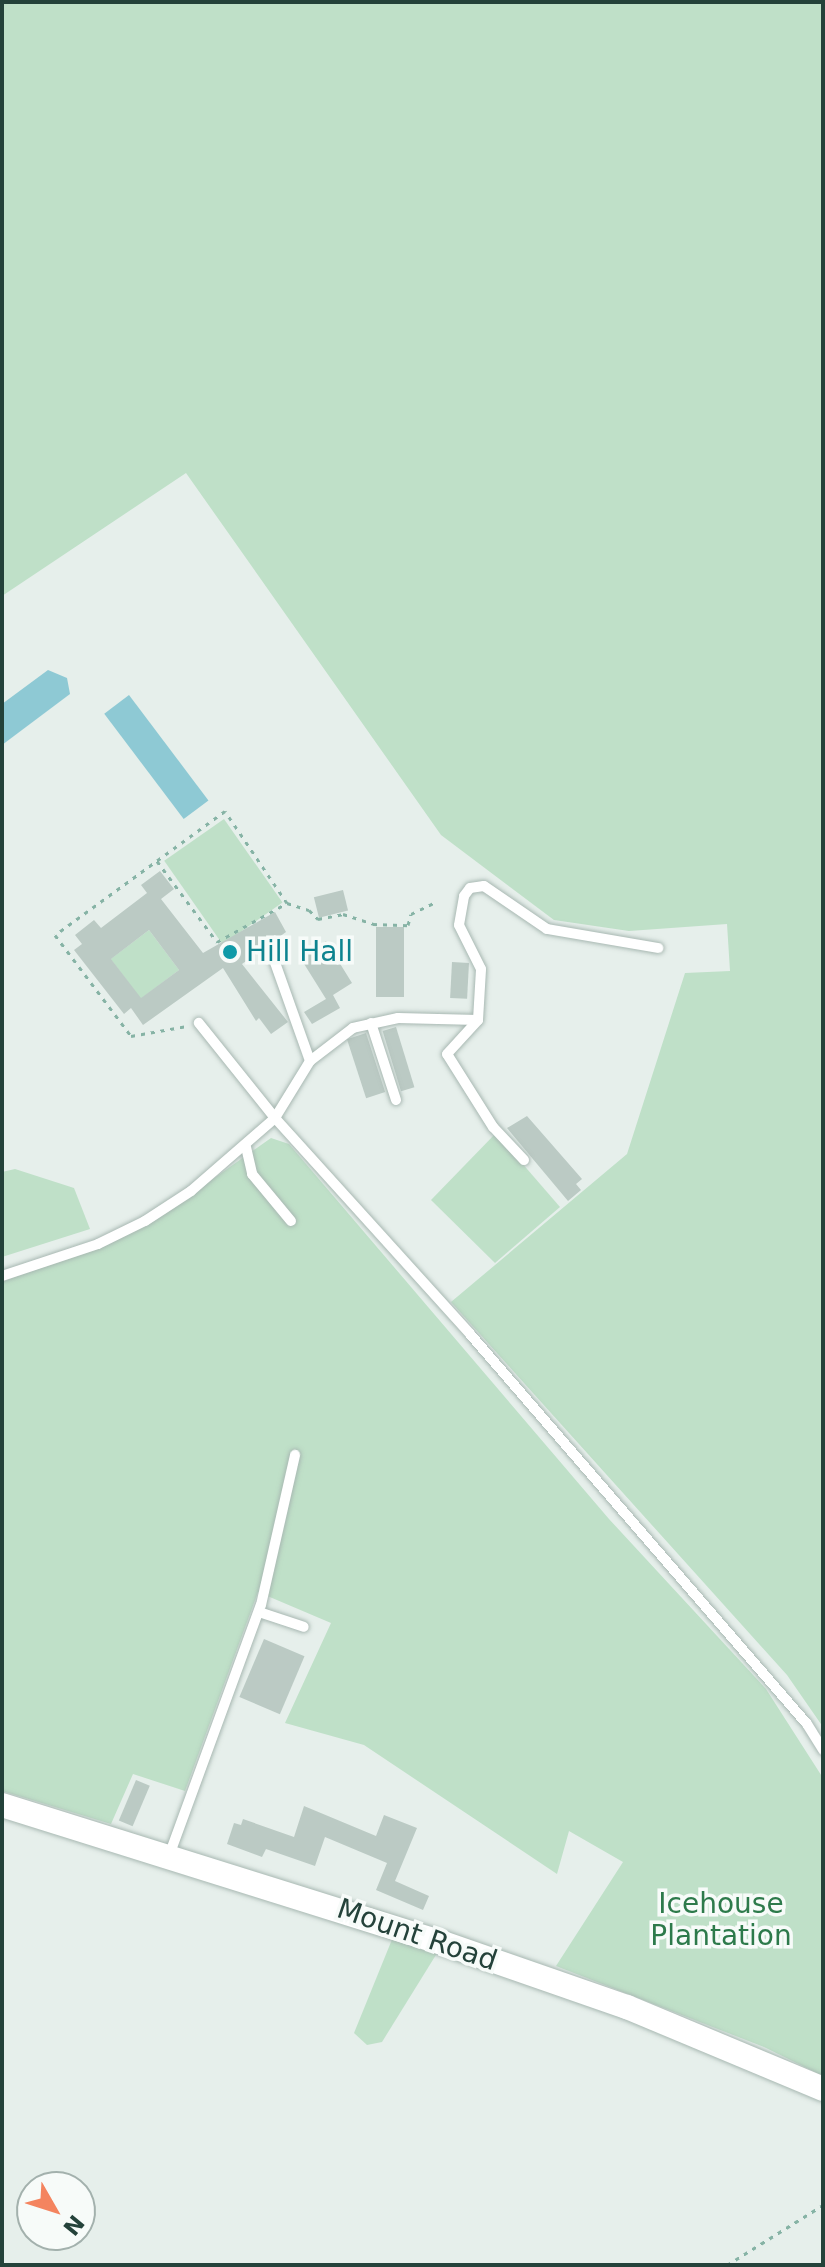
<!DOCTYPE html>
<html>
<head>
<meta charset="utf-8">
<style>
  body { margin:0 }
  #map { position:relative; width:825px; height:2267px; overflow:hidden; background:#e6efeb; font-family:"DejaVu Sans",sans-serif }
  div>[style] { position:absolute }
  .green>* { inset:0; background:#bfe0c8; transform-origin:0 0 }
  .water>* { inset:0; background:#8ec9d4; transform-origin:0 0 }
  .building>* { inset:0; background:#bbcac4; transform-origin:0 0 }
  .path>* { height:3px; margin-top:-1.5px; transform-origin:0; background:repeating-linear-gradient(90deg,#86b3a5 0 4px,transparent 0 10px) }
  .roads { filter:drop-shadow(0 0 2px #a8b8b2) drop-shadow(0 0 2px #a8b8b2) }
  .lane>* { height:10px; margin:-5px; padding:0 5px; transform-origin:5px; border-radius:5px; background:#fff }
  .secondary>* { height:24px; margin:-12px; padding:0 12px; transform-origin:12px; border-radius:12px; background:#fff }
  .dots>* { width:22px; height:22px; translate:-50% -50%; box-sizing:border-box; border:4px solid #f7fbf9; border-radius:50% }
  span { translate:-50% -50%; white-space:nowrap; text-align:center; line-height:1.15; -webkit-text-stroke:7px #f7fbf9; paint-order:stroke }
  .culture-label { font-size:28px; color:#0d838f }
  .left { translate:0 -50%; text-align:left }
  .park-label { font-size:28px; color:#2d7a4b }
  .street-label { font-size:28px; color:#24423a }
  .frame { position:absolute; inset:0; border:4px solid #24423a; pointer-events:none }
  .north { position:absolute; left:16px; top:2171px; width:80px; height:80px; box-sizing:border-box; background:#f7fbf9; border:2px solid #a3b1ad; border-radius:50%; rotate:129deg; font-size:22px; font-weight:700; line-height:32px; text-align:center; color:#24423a }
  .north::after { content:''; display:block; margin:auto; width:28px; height:36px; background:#f4845f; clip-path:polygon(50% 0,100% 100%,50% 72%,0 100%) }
</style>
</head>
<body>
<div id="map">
  <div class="green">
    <div style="clip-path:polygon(2px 2px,823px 2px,823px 1727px,787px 1675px,451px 1302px,627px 1154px,685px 973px,730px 971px,727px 924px,629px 931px,554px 920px,441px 835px,186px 473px,2px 596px)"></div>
    <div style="left:224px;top:819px;width:102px;height:73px;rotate:55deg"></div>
    <div style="left:149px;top:930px;width:50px;height:48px;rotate:53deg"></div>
    <div style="clip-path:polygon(496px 1133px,560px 1207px,495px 1263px,431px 1200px)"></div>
    <div style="clip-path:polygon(271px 1138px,289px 1144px,609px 1519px,766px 1689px,823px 1778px,823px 2076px,764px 2047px,556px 1966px,623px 1862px,569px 1831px,557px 1874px,364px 1745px,285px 1723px,331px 1623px,258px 1592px,185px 1791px,133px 1774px,111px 1824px,2px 1791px,2px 1282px,148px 1225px)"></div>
    <div style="clip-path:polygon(15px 1169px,74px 1188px,90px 1229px,2px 1257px,2px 1172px)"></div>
    <div style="clip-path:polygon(393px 1937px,439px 1950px,382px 2042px,367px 2045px,354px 2033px)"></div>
  </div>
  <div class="water">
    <div style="clip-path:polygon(48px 670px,67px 678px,70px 694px,2px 745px,2px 704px)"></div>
    <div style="left:129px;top:695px;width:132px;height:31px;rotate:53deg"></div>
  </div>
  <div class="building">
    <div style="clip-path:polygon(evenodd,160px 871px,174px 889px,161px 899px,203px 953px,275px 912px,286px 932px,242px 964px,288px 1022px,271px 1034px,259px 1018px,256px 1021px,223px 968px,143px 1025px,131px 1008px,124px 1014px,74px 950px,82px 944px,75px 935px,94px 920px,101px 928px,147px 893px,141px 885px,160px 871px,149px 930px,179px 970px,141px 998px,111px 959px,149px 930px)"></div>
    <div style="left:343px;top:890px;width:21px;height:30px;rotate:76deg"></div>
    <div style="left:376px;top:927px;width:28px;height:70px"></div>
    <div style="clip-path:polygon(326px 941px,352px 983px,333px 995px,340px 1008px,312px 1024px,304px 1012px,326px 999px,301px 959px)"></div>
    <div style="left:452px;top:962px;width:17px;height:36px;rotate:3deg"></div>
    <div style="left:396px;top:1027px;width:63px;height:14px;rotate:73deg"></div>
    <div style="left:366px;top:1033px;width:62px;height:20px;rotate:72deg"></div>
    <div style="clip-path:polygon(527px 1116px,582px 1179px,576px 1184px,581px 1190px,568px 1201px,507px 1128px)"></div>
    <div style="left:264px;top:1639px;width:44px;height:63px;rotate:23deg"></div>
    <div style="left:136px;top:1780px;width:15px;height:44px;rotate:23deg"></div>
    <div style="clip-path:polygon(304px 1806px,376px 1836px,384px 1815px,417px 1828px,395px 1881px,429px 1896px,423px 1910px,376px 1890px,387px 1863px,325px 1837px,315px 1866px,266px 1849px,262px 1857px,227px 1844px,234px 1823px,241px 1825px,243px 1819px,294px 1837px)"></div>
  </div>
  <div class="path">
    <div style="left:157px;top:861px;width:101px;rotate:53.5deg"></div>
    <div style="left:217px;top:942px;width:80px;rotate:-29.1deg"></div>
    <div style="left:287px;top:903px;width:111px;rotate:-124deg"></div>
    <div style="left:225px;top:811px;width:210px;rotate:143.9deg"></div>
    <div style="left:55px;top:935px;width:126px;rotate:53deg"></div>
    <div style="left:131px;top:1036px;width:57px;rotate:-10.1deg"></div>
    <div style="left:287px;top:903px;width:23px;rotate:18deg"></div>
    <div style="left:309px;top:910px;width:13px;rotate:45deg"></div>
    <div style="left:318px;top:919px;width:25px;rotate:-11deg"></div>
    <div style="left:343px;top:914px;width:32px;rotate:18deg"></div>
    <div style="left:373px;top:924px;width:35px;rotate:2deg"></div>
    <div style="left:408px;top:925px;width:11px;rotate:-75deg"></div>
    <div style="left:411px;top:914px;width:25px;rotate:-26deg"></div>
    <div style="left:727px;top:2265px;width:113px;rotate:-32deg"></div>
  </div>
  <div class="roads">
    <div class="lane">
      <div style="left:273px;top:957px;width:110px;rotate:70.4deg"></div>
      <div style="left:478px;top:1020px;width:80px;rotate:-178.6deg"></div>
      <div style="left:398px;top:1018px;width:46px;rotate:167.5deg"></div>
      <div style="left:353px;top:1028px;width:54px;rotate:142.5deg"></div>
      <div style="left:310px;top:1061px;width:67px;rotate:121.6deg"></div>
      <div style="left:275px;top:1118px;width:291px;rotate:47.9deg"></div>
      <div style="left:470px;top:1334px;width:515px;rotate:49.17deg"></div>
      <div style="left:807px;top:1724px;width:31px;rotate:58deg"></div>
      <div style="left:371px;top:1023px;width:81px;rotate:72deg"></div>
      <div style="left:246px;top:1147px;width:28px;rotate:77deg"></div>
      <div style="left:252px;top:1174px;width:61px;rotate:50.3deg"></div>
      <div style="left:524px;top:1160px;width:45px;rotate:-133.2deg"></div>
      <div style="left:493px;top:1127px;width:86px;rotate:-122.2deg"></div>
      <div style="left:447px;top:1054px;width:46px;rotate:-47.6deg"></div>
      <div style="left:478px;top:1020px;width:51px;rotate:-86.6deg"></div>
      <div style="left:481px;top:969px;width:49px;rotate:-116.6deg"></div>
      <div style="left:459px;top:925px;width:29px;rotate:-80deg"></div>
      <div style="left:464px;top:896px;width:10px;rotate:-53deg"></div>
      <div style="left:470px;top:888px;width:14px;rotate:-8deg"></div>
      <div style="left:484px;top:886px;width:76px;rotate:34.3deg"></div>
      <div style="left:547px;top:929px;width:113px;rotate:9.7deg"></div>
      <div style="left:2px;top:1276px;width:101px;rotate:-18.4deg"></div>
      <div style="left:98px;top:1244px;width:52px;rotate:-26.1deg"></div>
      <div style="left:145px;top:1221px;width:55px;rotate:-33.1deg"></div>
      <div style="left:191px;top:1191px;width:111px;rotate:-41deg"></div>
      <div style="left:275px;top:1118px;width:122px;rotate:-128.7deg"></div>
      <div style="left:259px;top:1612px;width:47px;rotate:18.4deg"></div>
      <div style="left:170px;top:1853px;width:264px;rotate:-69.9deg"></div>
      <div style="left:261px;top:1605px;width:154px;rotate:-77.2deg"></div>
    </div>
    <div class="secondary">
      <div style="left:2px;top:1805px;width:462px;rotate:17.4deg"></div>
      <div style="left:443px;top:1943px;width:195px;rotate:19.2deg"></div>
      <div style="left:627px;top:2007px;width:212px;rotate:22.7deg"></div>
    </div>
  </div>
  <div class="dots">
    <div style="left:230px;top:952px;background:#0f9aa8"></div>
  </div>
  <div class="culture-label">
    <span class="left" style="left:246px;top:952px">Hill Hall</span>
  </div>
  <div class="park-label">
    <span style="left:721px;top:1920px">Icehouse<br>Plantation</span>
  </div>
  <div class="street-label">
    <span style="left:417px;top:1935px;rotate:19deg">Mount Road</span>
  </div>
  <div class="frame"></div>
  <div class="north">N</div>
</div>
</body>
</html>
